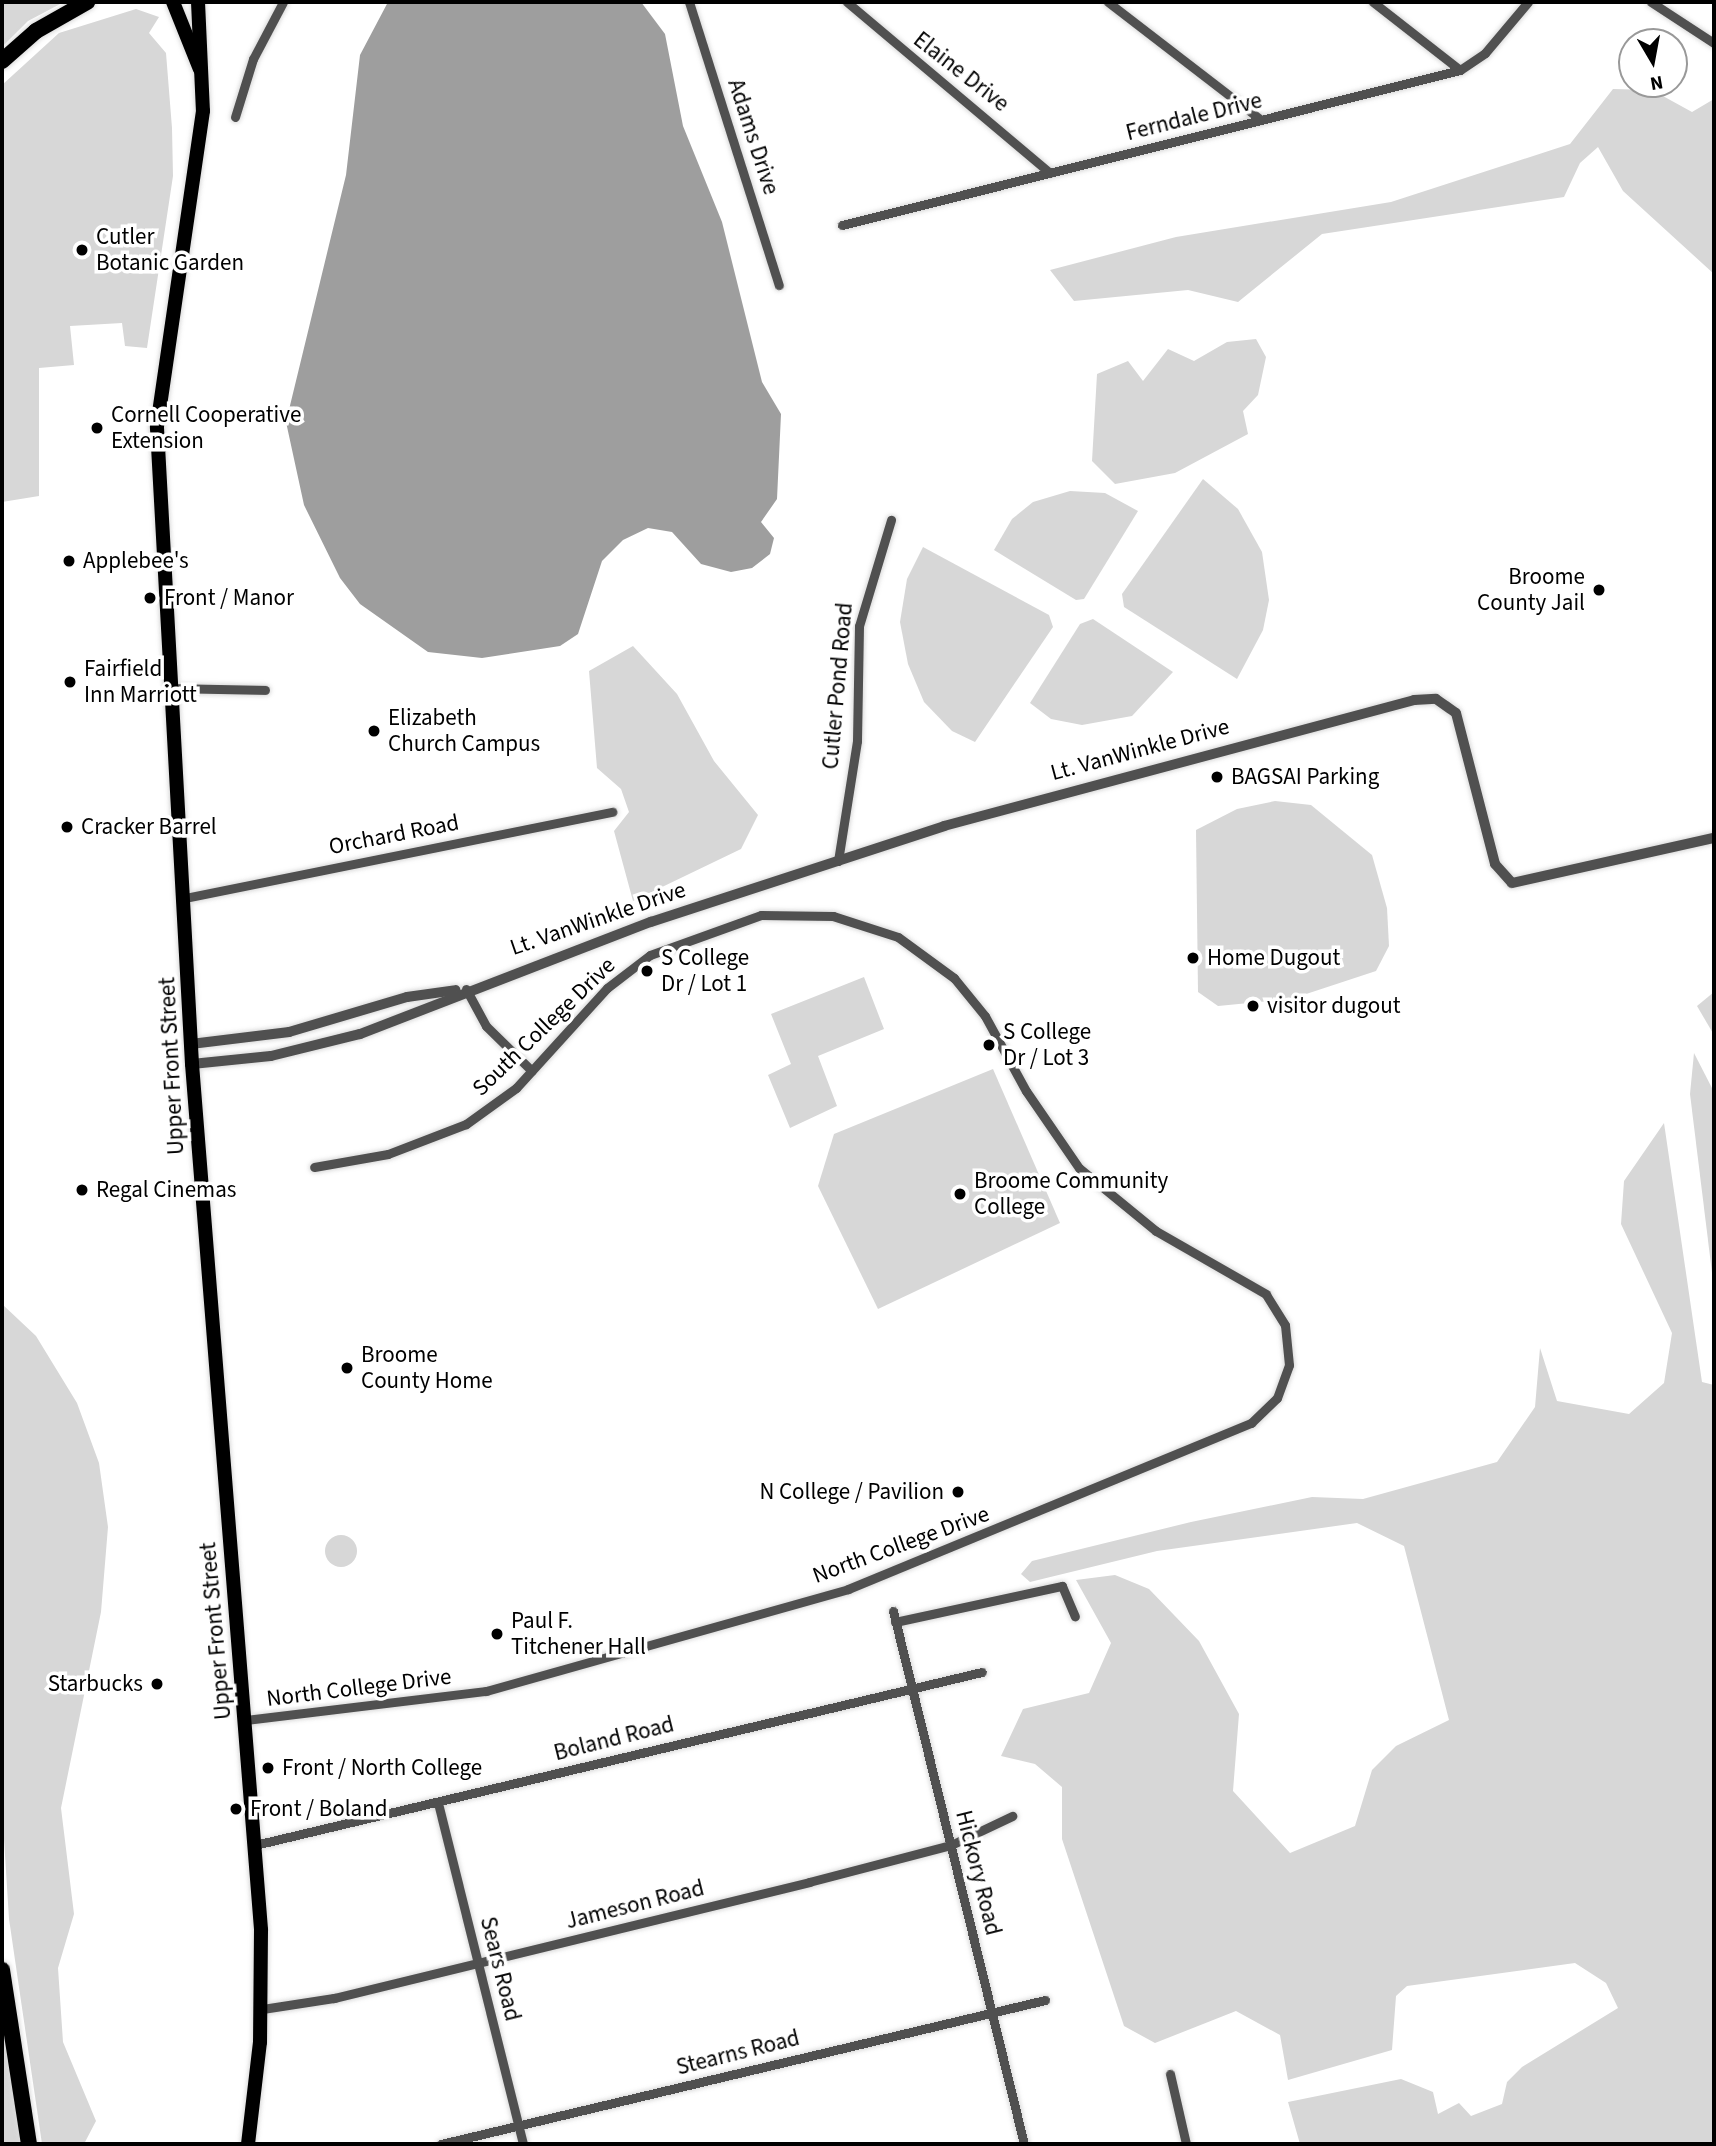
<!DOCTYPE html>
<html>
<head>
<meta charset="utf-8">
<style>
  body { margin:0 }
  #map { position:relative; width:1716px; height:2146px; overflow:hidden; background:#fff; font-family:"Source Sans 3",sans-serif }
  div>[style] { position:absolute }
  .green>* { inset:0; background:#d7d7d7 }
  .round { border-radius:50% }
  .water>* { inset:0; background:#9e9e9e }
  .roads { filter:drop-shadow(0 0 2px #dbdbdb) drop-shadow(0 0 2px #dbdbdb) }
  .minor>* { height:9px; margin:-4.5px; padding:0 4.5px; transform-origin:4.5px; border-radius:4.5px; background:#505050 }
  .tertiary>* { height:10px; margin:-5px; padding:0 5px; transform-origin:5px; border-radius:5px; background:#505050 }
  .primary>* { height:14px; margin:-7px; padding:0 7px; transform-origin:7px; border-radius:7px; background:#000 }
  .motorway>* { height:16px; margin:-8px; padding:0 8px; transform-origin:8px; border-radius:8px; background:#000 }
  .dots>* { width:19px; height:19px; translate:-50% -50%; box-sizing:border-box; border:4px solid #fff; border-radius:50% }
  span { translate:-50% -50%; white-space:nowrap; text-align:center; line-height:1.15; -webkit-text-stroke:7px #fff; paint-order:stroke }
  .street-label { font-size:23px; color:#000 }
  .poi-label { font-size:23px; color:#000 }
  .left { translate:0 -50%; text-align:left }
  .right { translate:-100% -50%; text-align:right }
  .frame { position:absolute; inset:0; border:4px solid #000; pointer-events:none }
  .north { position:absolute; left:1618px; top:28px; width:70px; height:70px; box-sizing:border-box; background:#fff; border:2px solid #999; border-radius:50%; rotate:170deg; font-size:19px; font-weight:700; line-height:28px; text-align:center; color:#000 }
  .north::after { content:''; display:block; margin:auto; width:24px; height:32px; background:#000; clip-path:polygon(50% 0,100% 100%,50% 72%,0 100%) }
</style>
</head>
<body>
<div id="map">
  <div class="green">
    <div style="clip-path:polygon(2px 2px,64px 2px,28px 21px,2px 47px)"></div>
    <div style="clip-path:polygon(136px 9px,159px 17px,149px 33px,166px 53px,172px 128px,173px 176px,147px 348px,125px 346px,122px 323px,70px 326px,74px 365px,39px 368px,39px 496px,2px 502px,2px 85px,59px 33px)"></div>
    <div style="clip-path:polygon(1613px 89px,1652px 90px,1692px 112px,1714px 99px,1714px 274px,1623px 191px,1598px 147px,1580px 163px,1564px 197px,1322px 234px,1238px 302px,1188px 290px,1074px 301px,1050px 270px,1176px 237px,1391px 202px,1570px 144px)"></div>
    <div style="clip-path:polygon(1256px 339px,1266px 357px,1258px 395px,1243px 411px,1248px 434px,1175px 473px,1115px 484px,1092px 461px,1097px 374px,1128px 361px,1143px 381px,1168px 349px,1194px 361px,1227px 342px)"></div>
    <div style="clip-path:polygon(1203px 479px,1238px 509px,1262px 552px,1269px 600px,1263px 630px,1237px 679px,1124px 607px,1122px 594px)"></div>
    <div style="clip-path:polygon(1070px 491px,1105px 493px,1138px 511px,1084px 599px,1076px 600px,994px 550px,1012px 519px,1033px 502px)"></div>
    <div style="clip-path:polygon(923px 547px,1049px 615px,1053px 627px,975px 742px,952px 731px,924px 702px,908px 664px,900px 622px,907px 579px)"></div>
    <div style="clip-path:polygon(1093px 619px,1173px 672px,1132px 716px,1082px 725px,1051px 719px,1030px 703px,1080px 624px)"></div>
    <div style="clip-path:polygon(633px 646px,677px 694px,714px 761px,758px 815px,741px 849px,633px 901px,614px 831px,629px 812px,621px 789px,597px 768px,589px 671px)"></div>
    <div style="clip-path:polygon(1275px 801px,1311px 805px,1372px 855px,1387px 908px,1389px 946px,1376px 971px,1291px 999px,1218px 1006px,1198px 992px,1196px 830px,1237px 809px)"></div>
    <div style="clip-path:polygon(864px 977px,884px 1029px,818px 1056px,837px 1106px,790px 1128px,768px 1075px,791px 1064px,771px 1014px)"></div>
    <div style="clip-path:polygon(1714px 992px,1714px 1035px,1697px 1006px)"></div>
    <div style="clip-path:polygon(1694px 1053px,1714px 1092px,1714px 1289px,1690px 1094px)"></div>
    <div style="clip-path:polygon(993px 1069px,1060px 1223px,878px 1309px,818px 1186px,834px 1134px)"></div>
    <div style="clip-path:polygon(1664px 1123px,1702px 1382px,1714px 1385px,1714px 2144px,1300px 2144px,1288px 2102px,1401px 2079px,1433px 2092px,1438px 2114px,1459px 2103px,1471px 2116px,1502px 2104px,1507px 2082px,1522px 2067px,1618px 2008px,1606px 1983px,1575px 1963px,1407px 1986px,1396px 1996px,1392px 2050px,1288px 2080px,1280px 2035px,1236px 2011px,1155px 2043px,1124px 2026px,1062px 1839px,1062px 1787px,1035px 1764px,1001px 1756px,1023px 1709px,1089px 1693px,1111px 1643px,1076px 1580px,1115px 1575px,1149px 1589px,1199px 1641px,1239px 1714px,1233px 1791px,1290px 1853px,1355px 1826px,1372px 1770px,1396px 1746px,1449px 1720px,1404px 1546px,1357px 1523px,1157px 1551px,1030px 1582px,1021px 1574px,1032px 1561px,1191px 1522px,1312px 1497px,1363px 1499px,1497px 1462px,1535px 1407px,1540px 1348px,1557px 1401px,1629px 1414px,1664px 1383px,1672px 1333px,1621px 1224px,1624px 1181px)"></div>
    <div style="clip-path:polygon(2px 1304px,36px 1336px,77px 1403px,99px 1463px,108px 1527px,101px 1612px,61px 1808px,74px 1914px,58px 1968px,63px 2042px,96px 2121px,84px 2144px,42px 2144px,9px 1919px,2px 1807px)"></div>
    <div class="round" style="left:325px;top:1535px;width:32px;height:32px"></div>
    <div style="clip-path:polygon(2px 2020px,22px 2144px,2px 2144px)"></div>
  </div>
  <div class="water">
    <div style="clip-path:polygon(388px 2px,641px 2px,665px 34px,683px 126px,722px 222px,762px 382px,781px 414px,777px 499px,761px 522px,774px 538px,770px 554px,752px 568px,731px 572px,701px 564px,672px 532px,648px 528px,623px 540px,602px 561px,578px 634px,560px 646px,482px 658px,428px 652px,360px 604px,340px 578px,304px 505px,286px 422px,346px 175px,360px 55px)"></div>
  </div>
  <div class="roads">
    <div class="minor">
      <div style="left:689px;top:2px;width:297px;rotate:72.4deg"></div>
      <div style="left:847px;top:2px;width:265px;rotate:40.1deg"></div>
      <div style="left:1108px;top:2px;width:193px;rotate:37.6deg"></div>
      <div style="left:1373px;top:2px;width:110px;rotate:38deg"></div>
      <div style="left:1651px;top:2px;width:75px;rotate:33.1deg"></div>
      <div style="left:235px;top:117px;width:61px;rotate:-72.8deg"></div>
      <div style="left:253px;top:59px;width:64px;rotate:-62.2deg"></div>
      <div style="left:842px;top:225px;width:637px;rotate:-14.08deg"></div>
      <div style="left:1460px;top:70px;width:30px;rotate:-34deg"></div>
      <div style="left:1485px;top:53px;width:67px;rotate:-49.9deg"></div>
      <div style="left:172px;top:688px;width:93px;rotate:1.2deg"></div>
      <div style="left:838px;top:861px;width:121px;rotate:-81deg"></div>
      <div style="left:857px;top:741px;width:115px;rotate:-89deg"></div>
      <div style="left:859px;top:626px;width:111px;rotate:-73.2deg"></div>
      <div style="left:185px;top:898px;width:436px;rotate:-11.4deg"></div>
      <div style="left:466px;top:989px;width:42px;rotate:61.6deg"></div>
      <div style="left:486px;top:1026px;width:64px;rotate:44.4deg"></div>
      <div style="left:893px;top:1611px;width:549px;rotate:76.19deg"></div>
      <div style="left:895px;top:1622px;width:171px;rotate:-12.2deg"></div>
      <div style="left:1062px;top:1586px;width:33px;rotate:67deg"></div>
      <div style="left:246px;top:1720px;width:242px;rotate:-6.9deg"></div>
      <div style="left:486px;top:1691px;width:376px;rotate:-15.7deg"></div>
      <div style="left:848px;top:1589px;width:436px;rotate:-22.4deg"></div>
      <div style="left:1251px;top:1423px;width:36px;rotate:-44deg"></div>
      <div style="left:1277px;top:1398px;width:35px;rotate:-70deg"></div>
      <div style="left:1289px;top:1365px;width:40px;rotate:-95.7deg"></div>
      <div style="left:1285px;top:1325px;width:36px;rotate:-122deg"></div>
      <div style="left:1266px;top:1294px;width:127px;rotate:-150.2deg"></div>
      <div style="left:1156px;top:1231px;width:99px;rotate:-140.7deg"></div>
      <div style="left:1079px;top:1168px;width:93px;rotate:-124.5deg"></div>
      <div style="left:1026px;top:1091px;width:85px;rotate:-118.7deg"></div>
      <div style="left:985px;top:1016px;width:49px;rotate:-129.2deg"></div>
      <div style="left:954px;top:978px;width:69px;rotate:-143.8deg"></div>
      <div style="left:898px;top:937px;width:68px;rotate:-162.1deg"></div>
      <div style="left:833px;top:916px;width:72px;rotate:-179.2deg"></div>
      <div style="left:761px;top:915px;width:118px;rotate:160.2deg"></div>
      <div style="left:650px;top:955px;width:54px;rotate:142.5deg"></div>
      <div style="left:607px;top:988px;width:135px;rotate:132.3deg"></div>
      <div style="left:516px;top:1088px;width:62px;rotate:144.2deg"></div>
      <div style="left:466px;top:1124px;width:84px;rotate:159deg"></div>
      <div style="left:388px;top:1154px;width:75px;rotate:170deg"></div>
      <div style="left:438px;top:1803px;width:351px;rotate:76deg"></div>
      <div style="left:255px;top:1845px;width:747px;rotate:-13.39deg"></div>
      <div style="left:262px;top:2009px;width:73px;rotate:-8.7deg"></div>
      <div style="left:334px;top:1998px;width:489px;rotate:-13.7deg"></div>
      <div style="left:809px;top:1882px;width:147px;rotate:-14.6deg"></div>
      <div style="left:951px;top:1845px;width:68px;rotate:-25.4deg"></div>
      <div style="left:1170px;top:2074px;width:72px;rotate:77.1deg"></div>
      <div style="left:441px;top:2144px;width:621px;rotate:-13.41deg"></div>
    </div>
    <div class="tertiary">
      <div style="left:191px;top:1044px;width:99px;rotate:-7deg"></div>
      <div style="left:289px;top:1032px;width:123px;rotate:-16.5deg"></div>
      <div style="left:407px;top:997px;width:49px;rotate:-8.1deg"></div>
      <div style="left:192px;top:1064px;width:79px;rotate:-5.8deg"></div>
      <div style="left:271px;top:1056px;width:92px;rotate:-13.9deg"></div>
      <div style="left:360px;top:1034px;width:312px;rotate:-21.1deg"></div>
      <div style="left:651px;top:922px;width:308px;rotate:-18.1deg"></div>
      <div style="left:944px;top:826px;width:487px;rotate:-15deg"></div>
      <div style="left:1414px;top:700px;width:22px;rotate:-3deg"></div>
      <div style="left:1436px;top:699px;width:24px;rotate:35deg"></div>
      <div style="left:1456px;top:713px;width:156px;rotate:75.5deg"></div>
      <div style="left:1495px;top:864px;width:25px;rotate:48deg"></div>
      <div style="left:1512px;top:883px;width:207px;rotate:-12.6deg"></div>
    </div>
    <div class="primary">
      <div style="left:173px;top:2px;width:72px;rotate:68.1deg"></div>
      <div style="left:198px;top:2px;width:109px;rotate:87.4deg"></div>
      <div style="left:203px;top:111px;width:320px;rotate:98.3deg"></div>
      <div style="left:157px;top:428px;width:637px;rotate:86.85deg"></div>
      <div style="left:192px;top:1064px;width:869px;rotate:85.44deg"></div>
      <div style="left:261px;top:1930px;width:112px;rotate:90.5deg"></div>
      <div style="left:260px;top:2042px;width:103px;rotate:96.7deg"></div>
    </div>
    <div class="motorway">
      <div style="left:2px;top:61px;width:45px;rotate:-41.4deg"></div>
      <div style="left:36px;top:31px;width:59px;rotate:-29.6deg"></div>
      <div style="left:2px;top:1970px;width:176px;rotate:81.2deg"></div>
    </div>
  </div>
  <div class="dots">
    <div style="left:82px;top:250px;background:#000"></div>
    <div style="left:97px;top:428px;background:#000"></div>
    <div style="left:69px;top:561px;background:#000"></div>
    <div style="left:1599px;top:590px;background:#000"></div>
    <div style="left:150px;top:598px;background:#000"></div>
    <div style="left:70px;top:682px;background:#000"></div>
    <div style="left:374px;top:731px;background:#000"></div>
    <div style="left:1217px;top:777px;background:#000"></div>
    <div style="left:67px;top:827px;background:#000"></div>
    <div style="left:1193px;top:958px;background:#000"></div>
    <div style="left:647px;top:971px;background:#000"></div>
    <div style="left:1253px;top:1006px;background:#000"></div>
    <div style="left:989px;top:1045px;background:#000"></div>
    <div style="left:82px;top:1190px;background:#000"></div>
    <div style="left:960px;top:1194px;background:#000"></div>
    <div style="left:347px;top:1368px;background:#000"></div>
    <div style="left:958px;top:1492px;background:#000"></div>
    <div style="left:497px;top:1634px;background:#000"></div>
    <div style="left:157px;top:1684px;background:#000"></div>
    <div style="left:268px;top:1768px;background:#000"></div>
    <div style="left:236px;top:1809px;background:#000"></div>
  </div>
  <div class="street-label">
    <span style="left:961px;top:72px;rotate:38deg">Elaine Drive</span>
    <span style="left:1194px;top:117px;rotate:-14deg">Ferndale Drive</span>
    <span style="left:753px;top:137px;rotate:72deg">Adams Drive</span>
    <span style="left:838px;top:686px;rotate:-85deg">Cutler Pond Road</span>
    <span style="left:1140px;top:750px;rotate:-15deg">Lt. VanWinkle Drive</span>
    <span style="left:394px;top:835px;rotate:-11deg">Orchard Road</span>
    <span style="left:598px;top:919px;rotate:-19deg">Lt. VanWinkle Drive</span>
    <span style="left:544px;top:1027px;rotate:-44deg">South College Drive</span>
    <span style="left:172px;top:1066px;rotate:-93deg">Upper Front Street</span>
    <span style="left:901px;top:1545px;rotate:-20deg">North College Drive</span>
    <span style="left:216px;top:1631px;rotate:-95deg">Upper Front Street</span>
    <span style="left:359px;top:1688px;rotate:-7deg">North College Drive</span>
    <span style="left:614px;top:1739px;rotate:-14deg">Boland Road</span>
    <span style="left:978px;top:1873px;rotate:76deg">Hickory Road</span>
    <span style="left:635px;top:1905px;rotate:-14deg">Jameson Road</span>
    <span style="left:500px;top:1969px;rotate:76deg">Sears Road</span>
    <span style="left:738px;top:2053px;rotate:-14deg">Stearns Road</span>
  </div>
  <div class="poi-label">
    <span class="left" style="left:96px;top:250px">Cutler<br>Botanic Garden</span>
    <span class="left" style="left:111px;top:428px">Cornell Cooperative<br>Extension</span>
    <span class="left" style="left:83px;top:561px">Applebee's</span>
    <span class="right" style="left:1585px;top:590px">Broome<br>County Jail</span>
    <span class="left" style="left:164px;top:598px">Front / Manor</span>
    <span class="left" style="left:84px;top:682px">Fairfield<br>Inn Marriott</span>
    <span class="left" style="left:388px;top:731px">Elizabeth<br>Church Campus</span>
    <span class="left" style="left:1231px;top:777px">BAGSAI Parking</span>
    <span class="left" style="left:81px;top:827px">Cracker Barrel</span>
    <span class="left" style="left:661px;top:971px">S College<br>Dr / Lot 1</span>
    <span class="left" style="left:1207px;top:958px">Home Dugout</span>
    <span class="left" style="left:1267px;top:1006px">visitor dugout</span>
    <span class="left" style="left:1003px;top:1045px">S College<br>Dr / Lot 3</span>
    <span class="left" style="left:974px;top:1194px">Broome Community<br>College</span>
    <span class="left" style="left:96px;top:1190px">Regal Cinemas</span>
    <span class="left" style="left:361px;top:1368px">Broome<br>County Home</span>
    <span class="right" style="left:944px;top:1492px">N College / Pavilion</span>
    <span class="left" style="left:511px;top:1634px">Paul F.<br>Titchener Hall</span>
    <span class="right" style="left:143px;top:1684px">Starbucks</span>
    <span class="left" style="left:282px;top:1768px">Front / North College</span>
    <span class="left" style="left:250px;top:1809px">Front / Boland</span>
  </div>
  <div class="frame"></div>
  <div class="north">N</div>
</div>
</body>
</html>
